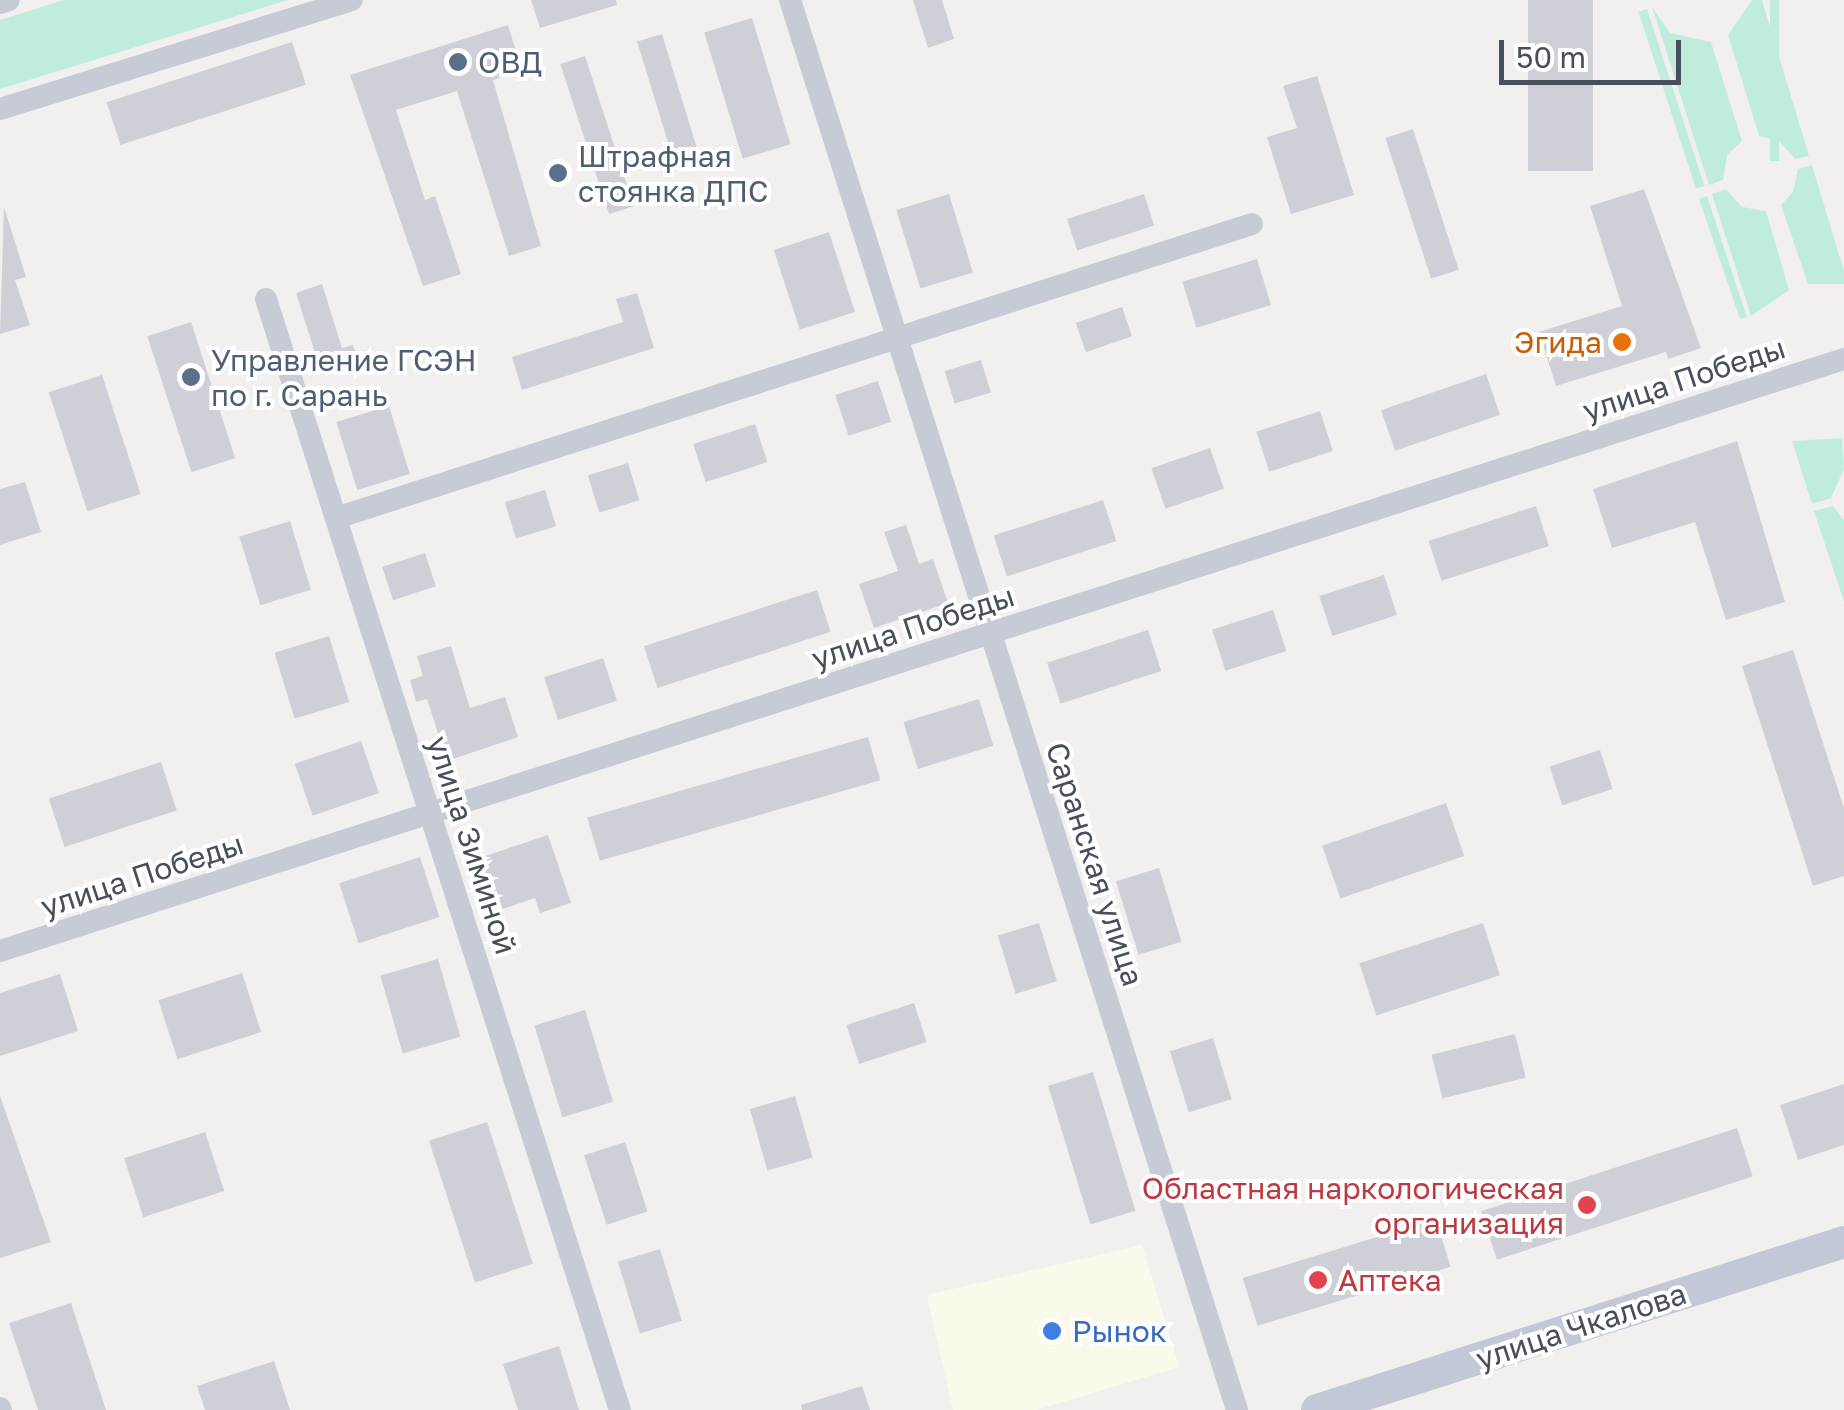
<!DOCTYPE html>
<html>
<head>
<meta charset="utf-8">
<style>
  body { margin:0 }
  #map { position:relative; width:1844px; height:1410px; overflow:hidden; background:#f2f0ef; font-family:"Golos Text",sans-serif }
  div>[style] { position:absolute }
  .commercial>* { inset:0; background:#fbfaea }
  .green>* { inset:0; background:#c0eddb; transform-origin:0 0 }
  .building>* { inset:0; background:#cfd0d7; transform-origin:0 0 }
  .street>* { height:22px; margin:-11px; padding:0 11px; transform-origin:11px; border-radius:11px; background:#c6cbd6 }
  .secondary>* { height:32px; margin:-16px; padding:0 16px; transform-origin:16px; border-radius:16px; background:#c3c8d7 }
  .dots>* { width:28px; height:28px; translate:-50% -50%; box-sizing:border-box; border:5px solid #fff; border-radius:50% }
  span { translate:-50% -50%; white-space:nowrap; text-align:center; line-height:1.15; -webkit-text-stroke:8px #fff; paint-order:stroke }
  .service-label { font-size:30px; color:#4e5e75 }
  .left { translate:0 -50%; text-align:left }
  .food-label { font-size:30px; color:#c56008 }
  .right { translate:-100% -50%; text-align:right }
  .street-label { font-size:30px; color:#484e5c }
  .health-label { font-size:30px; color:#be3a42 }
  .shop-label { font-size:30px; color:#366cbe }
  .scale { position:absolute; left:1499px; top:40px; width:182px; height:45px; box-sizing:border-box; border:5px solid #484e5c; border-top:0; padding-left:12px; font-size:30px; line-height:35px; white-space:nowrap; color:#484e5c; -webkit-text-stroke:8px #fff; paint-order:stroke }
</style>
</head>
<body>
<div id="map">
  <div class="commercial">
    <div style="clip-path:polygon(1142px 1245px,1179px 1367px,1036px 1410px,953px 1410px,927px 1295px)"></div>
  </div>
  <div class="green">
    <div style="clip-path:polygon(64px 0,288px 0,0 89px,0 20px)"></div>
    <div style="clip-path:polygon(1752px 0,1762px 0,1809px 156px,1795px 159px,1779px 141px,1759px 136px,1728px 35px)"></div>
    <div style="left:1770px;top:0;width:9px;height:161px"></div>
    <div style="clip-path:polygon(1652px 7px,1670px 33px,1711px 42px,1742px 141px,1727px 155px,1723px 180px,1709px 185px)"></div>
    <div style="left:1647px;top:9px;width:186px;height:9px;rotate:72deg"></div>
    <div style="clip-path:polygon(1812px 165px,1844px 271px,1844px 284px,1808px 284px,1781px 205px,1793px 192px,1798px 169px)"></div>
    <div style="clip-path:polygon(1726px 189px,1742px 207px,1766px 211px,1789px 290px,1751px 316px,1712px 194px)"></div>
    <div style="clip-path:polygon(1707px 196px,1747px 317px,1740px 319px,1699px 199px)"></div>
    <div style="clip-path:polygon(1842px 438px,1844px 469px,1831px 498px,1812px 504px,1792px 441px)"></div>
    <div style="clip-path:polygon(1833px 506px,1844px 520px,1844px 602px,1814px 511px)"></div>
  </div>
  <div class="building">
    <div style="clip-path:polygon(531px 0,616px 0,617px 5px,540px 28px)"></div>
    <div style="clip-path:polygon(913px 0,942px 0,954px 39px,928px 48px)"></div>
    <div style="left:1528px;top:0;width:65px;height:171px"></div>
    <div style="left:752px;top:18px;width:132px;height:50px;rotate:73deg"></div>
    <div style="clip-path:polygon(508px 25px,522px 71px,493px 80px,541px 246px,509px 256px,457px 91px,396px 110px,425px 200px,435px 196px,461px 274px,423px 286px,350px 75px)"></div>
    <div style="left:662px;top:34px;width:121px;height:26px;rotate:73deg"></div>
    <div style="left:292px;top:42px;width:45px;height:195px;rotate:72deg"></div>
    <div style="left:585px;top:56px;width:158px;height:26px;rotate:72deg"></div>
    <div style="clip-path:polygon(1317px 76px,1354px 195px,1291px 214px,1267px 137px,1297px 128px,1283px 86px)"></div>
    <div style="left:1413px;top:129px;width:148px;height:29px;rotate:72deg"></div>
    <div style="clip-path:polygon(1644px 189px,1701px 348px,1668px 359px,1666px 352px,1556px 386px,1539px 332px,1622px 306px,1590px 206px)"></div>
    <div style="left:949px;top:194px;width:82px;height:55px;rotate:73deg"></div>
    <div style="left:1144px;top:194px;width:33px;height:81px;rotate:72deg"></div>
    <div style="clip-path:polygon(4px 207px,26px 277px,15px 280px,30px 325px,0 334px)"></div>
    <div style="left:829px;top:232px;width:84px;height:58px;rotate:72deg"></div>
    <div style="left:1257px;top:259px;width:48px;height:78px;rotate:73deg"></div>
    <div style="clip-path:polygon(322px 284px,342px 348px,353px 345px,359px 364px,322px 375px,296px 293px)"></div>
    <div style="clip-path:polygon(637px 293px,654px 348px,522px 390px,512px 357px,623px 322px,616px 299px)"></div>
    <div style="left:1122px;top:307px;width:31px;height:49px;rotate:71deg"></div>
    <div style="left:191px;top:322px;width:143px;height:46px;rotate:72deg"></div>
    <div style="left:981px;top:360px;width:34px;height:38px;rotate:73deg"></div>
    <div style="left:1486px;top:374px;width:43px;height:111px;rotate:71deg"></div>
    <div style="left:102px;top:375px;width:125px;height:56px;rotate:72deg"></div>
    <div style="left:878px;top:381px;width:43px;height:45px;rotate:72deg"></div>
    <div style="left:389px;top:406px;width:71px;height:55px;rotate:73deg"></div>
    <div style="left:1320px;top:411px;width:42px;height:67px;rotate:72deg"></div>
    <div style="left:755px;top:424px;width:40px;height:65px;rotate:72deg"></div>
    <div style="clip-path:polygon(1737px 441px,1785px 602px,1726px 620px,1695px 522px,1612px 548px,1593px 489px)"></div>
    <div style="left:1210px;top:448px;width:43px;height:62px;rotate:71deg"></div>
    <div style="left:628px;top:463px;width:39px;height:42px;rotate:73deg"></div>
    <div style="clip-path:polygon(25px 482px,41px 532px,0 545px,0 489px)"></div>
    <div style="left:545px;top:490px;width:38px;height:42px;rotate:73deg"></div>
    <div style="left:1103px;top:500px;width:43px;height:115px;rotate:72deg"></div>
    <div style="left:1536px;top:506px;width:42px;height:113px;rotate:72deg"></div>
    <div style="left:290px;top:521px;width:72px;height:53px;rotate:73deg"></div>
    <div style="clip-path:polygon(906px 525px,919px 564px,933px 559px,948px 603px,874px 628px,859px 584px,898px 571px,884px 532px)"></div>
    <div style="left:425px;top:553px;width:35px;height:45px;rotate:72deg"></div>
    <div style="left:1384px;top:575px;width:42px;height:68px;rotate:72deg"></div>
    <div style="left:817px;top:590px;width:44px;height:182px;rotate:72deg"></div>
    <div style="left:1273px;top:610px;width:43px;height:64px;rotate:72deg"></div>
    <div style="left:1148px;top:630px;width:43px;height:106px;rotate:72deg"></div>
    <div style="left:329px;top:636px;width:69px;height:57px;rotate:73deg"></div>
    <div style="clip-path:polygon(451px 646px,470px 708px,505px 697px,518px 737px,447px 761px,427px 699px,416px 702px,410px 680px,423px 676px,417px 656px)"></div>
    <div style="clip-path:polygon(1793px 650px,1844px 808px,1844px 876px,1813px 886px,1742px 666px)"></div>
    <div style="left:603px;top:658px;width:45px;height:62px;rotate:72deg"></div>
    <div style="left:979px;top:699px;width:49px;height:79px;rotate:73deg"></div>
    <div style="left:868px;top:737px;width:45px;height:292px;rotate:74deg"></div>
    <div style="left:361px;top:741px;width:55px;height:70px;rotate:71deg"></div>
    <div style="left:1600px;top:750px;width:41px;height:53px;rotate:72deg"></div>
    <div style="left:161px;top:762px;width:51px;height:118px;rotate:72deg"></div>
    <div style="left:1446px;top:803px;width:56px;height:131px;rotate:71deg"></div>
    <div style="clip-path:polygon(548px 835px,571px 903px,540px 913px,535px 898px,494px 912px,476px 859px)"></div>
    <div style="left:420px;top:857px;width:63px;height:85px;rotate:72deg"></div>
    <div style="left:1159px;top:868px;width:77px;height:45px;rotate:73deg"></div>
    <div style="left:1039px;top:923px;width:61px;height:43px;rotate:73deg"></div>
    <div style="left:1483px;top:923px;width:55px;height:130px;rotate:72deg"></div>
    <div style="left:438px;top:959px;width:81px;height:60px;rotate:74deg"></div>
    <div style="left:242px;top:973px;width:62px;height:88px;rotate:72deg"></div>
    <div style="clip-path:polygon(60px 974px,78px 1031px,0 1056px,0 993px)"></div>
    <div style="left:914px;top:1003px;width:41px;height:71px;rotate:72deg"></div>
    <div style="left:585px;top:1010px;width:96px;height:53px;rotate:73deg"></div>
    <div style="left:1515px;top:1034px;width:45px;height:86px;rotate:76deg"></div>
    <div style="left:1213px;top:1038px;width:64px;height:45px;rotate:73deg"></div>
    <div style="left:1093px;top:1072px;width:145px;height:47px;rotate:73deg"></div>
    <div style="clip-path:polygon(1844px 1084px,1844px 1145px,1798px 1160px,1780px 1105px)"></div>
    <div style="clip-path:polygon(0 1096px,51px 1242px,0 1258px)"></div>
    <div style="left:795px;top:1096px;width:64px;height:47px;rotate:74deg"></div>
    <div style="left:487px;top:1122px;width:149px;height:61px;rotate:72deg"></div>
    <div style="left:1737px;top:1128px;width:51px;height:269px;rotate:72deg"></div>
    <div style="left:205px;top:1132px;width:62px;height:85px;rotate:72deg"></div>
    <div style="left:625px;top:1142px;width:73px;height:43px;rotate:72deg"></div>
    <div style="left:1436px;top:1219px;width:50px;height:202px;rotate:73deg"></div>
    <div style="left:660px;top:1249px;width:75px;height:44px;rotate:73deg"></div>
    <div style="clip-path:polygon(71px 1303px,106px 1410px,38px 1410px,9px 1323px)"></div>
    <div style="clip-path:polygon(559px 1346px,579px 1410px,518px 1410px,503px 1364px)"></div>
    <div style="clip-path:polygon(274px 1361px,290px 1410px,205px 1410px,197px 1386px)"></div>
    <div style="clip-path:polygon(862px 1386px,870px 1410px,802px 1410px,801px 1405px)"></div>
  </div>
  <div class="street">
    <div style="left:790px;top:0;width:1479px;rotate:72.41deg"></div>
    <div style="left:0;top:3px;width:9px;rotate:-18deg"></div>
    <div style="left:0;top:109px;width:368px;rotate:-17.2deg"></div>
    <div style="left:266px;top:299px;width:1166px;rotate:72.33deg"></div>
    <div style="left:336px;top:518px;width:962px;rotate:-17.79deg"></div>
    <div style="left:0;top:951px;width:1937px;rotate:-17.8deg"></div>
    <div style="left:0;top:1408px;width:2px;rotate:63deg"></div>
  </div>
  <div class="secondary">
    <div style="left:1317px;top:1410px;width:553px;rotate:-17.68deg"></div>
  </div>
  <div class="dots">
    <div style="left:458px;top:62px;background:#5c6f8a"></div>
    <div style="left:558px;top:173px;background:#5c6f8a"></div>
    <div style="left:1622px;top:342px;background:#e8710a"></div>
    <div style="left:191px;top:377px;background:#5c6f8a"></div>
    <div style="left:1587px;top:1205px;background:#e0444e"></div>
    <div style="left:1318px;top:1280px;background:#e0444e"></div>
    <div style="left:1052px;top:1331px;background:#3f7fe0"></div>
  </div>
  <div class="service-label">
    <span class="left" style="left:478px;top:62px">ОВД</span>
    <span class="left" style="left:578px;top:173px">Штрафная<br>стоянка ДПС</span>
    <span class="left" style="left:211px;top:377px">Управление ГСЭН<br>по г. Сарань</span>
  </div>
  <div class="food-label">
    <span class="right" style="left:1602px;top:342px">Эгида</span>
  </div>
  <div class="street-label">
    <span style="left:1684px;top:379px;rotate:-18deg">улица Победы</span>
    <span style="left:913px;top:627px;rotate:-18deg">улица Победы</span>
    <span style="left:472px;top:845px;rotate:72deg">улица Зиминой</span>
    <span style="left:1095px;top:864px;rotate:72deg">Саранская улица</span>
    <span style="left:142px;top:875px;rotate:-18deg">улица Победы</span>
    <span style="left:1581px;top:1326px;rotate:-18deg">улица Чкалова</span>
  </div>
  <div class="health-label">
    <span class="right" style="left:1564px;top:1205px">Областная наркологическая<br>организация</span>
    <span class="left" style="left:1338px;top:1280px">Аптека</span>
  </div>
  <div class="shop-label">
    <span class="left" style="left:1072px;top:1331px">Рынок</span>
  </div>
  <div class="scale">50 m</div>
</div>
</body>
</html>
